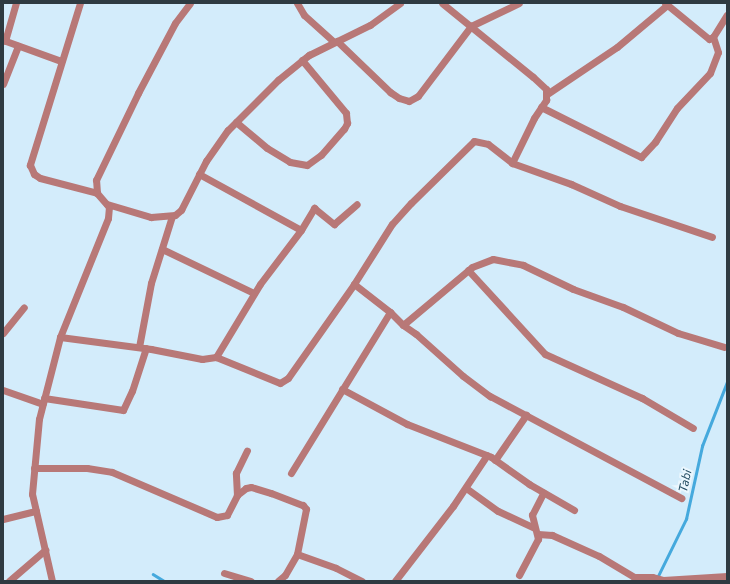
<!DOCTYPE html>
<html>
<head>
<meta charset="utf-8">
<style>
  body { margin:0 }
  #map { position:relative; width:730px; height:584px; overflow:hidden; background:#d3ecfb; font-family:Commissioner,sans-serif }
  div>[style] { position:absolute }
  .stream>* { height:2.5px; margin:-1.25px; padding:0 1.25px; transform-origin:1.25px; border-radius:1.25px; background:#45a9dd }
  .street>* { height:7px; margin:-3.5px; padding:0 3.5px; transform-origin:3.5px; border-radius:3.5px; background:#b87877 }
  span { translate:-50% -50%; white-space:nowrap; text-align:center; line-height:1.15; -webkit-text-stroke:4px #ebf7fe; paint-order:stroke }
  .water-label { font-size:12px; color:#224b61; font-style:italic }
  .frame { position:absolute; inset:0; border:4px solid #2e3a41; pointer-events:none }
</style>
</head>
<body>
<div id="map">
  <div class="stream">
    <div style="left:153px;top:574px;width:13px;rotate:32deg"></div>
    <div style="left:657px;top:578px;width:66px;rotate:-63.8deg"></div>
    <div style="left:686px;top:519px;width:75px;rotate:-77.6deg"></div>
    <div style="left:702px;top:446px;width:69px;rotate:-68.7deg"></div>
  </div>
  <div class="street">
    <div style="left:80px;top:3px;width:170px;rotate:107.2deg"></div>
    <div style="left:30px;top:165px;width:10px;rotate:66deg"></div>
    <div style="left:34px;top:174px;width:7px;rotate:34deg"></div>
    <div style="left:40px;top:178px;width:59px;rotate:14.7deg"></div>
    <div style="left:297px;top:3px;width:14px;rotate:60deg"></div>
    <div style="left:304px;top:15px;width:40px;rotate:42deg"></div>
    <div style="left:665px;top:3px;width:57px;rotate:39.3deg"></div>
    <div style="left:709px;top:39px;width:4px;rotate:-27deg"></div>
    <div style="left:713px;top:37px;width:26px;rotate:-58deg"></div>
    <div style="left:3px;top:40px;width:62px;rotate:19.9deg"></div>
    <div style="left:5px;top:41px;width:40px;rotate:-74deg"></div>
    <div style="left:337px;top:41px;width:74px;rotate:43.9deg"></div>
    <div style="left:390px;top:92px;width:11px;rotate:34deg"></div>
    <div style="left:399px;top:98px;width:10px;rotate:17deg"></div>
    <div style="left:409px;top:101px;width:10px;rotate:-29deg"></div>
    <div style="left:418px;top:96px;width:88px;rotate:-52.9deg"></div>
    <div style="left:471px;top:26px;width:53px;rotate:-25.6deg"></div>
    <div style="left:3px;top:84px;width:41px;rotate:-68.5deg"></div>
    <div style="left:547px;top:94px;width:84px;rotate:-33.9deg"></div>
    <div style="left:617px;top:47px;width:65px;rotate:-40deg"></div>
    <div style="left:541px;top:107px;width:112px;rotate:26.6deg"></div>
    <div style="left:641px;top:157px;width:21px;rotate:-47deg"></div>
    <div style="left:655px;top:142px;width:40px;rotate:-57.1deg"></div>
    <div style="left:677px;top:108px;width:48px;rotate:-46.7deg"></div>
    <div style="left:710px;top:73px;width:22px;rotate:-69deg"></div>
    <div style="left:718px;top:52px;width:16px;rotate:-108deg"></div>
    <div style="left:236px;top:122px;width:40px;rotate:40deg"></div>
    <div style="left:267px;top:148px;width:27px;rotate:31deg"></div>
    <div style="left:290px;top:162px;width:17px;rotate:10deg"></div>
    <div style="left:307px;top:165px;width:17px;rotate:-36deg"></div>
    <div style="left:321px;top:155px;width:35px;rotate:-49deg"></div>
    <div style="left:344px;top:129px;width:7px;rotate:-63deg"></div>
    <div style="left:347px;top:123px;width:10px;rotate:-96deg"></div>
    <div style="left:346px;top:113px;width:69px;rotate:-129.7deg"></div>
    <div style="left:512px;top:163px;width:63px;rotate:19.6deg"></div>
    <div style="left:571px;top:184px;width:54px;rotate:24.2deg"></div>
    <div style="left:620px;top:206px;width:97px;rotate:18.6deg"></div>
    <div style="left:199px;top:174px;width:116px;rotate:28.8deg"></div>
    <div style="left:301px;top:230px;width:26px;rotate:-59deg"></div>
    <div style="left:314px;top:208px;width:26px;rotate:39deg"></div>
    <div style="left:334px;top:224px;width:30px;rotate:-41deg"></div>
    <div style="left:107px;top:204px;width:46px;rotate:16.5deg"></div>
    <div style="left:151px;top:217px;width:24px;rotate:-5deg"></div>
    <div style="left:175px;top:215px;width:8px;rotate:-40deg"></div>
    <div style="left:181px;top:210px;width:55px;rotate:-63deg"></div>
    <div style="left:206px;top:161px;width:38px;rotate:-55deg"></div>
    <div style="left:228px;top:130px;width:71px;rotate:-45deg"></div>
    <div style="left:278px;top:80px;width:40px;rotate:-39deg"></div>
    <div style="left:309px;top:55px;width:68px;rotate:-26.2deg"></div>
    <div style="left:370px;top:25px;width:37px;rotate:-36deg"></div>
    <div style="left:162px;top:249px;width:102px;rotate:25.6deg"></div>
    <div style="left:468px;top:270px;width:114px;rotate:47.5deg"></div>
    <div style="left:545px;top:354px;width:107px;rotate:24.4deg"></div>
    <div style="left:642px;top:398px;width:59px;rotate:30.5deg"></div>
    <div style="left:354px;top:284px;width:46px;rotate:37.9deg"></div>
    <div style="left:390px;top:312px;width:18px;rotate:45deg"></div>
    <div style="left:403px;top:325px;width:16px;rotate:35deg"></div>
    <div style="left:416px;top:334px;width:63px;rotate:41.8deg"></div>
    <div style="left:463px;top:376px;width:34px;rotate:37deg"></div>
    <div style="left:490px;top:396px;width:217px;rotate:28.1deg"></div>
    <div style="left:403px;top:325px;width:90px;rotate:-40deg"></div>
    <div style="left:472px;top:267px;width:22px;rotate:-21deg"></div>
    <div style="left:493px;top:259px;width:31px;rotate:11deg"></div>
    <div style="left:523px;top:265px;width:55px;rotate:25.6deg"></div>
    <div style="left:573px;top:289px;width:53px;rotate:19.8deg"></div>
    <div style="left:623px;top:307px;width:61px;rotate:25.3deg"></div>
    <div style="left:678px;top:333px;width:48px;rotate:16.9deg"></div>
    <div style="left:3px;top:333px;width:33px;rotate:-51deg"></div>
    <div style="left:60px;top:337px;width:92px;rotate:7.5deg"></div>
    <div style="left:151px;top:349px;width:52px;rotate:11.1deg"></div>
    <div style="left:202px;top:359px;width:14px;rotate:-8deg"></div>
    <div style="left:216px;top:357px;width:69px;rotate:22.1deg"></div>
    <div style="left:280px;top:383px;width:9px;rotate:-32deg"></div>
    <div style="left:288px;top:378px;width:115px;rotate:-54.9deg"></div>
    <div style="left:354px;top:284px;width:71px;rotate:-57.7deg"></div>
    <div style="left:392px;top:224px;width:28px;rotate:-48deg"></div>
    <div style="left:411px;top:203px;width:88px;rotate:-44.5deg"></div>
    <div style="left:474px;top:141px;width:14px;rotate:12deg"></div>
    <div style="left:488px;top:144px;width:31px;rotate:38deg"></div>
    <div style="left:512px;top:163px;width:50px;rotate:-63.9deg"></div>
    <div style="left:534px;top:118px;width:22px;rotate:-56deg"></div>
    <div style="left:546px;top:100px;width:11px;rotate:-90deg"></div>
    <div style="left:546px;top:89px;width:18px;rotate:-137deg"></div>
    <div style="left:533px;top:77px;width:117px;rotate:-140.9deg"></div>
    <div style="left:139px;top:347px;width:65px;rotate:-79.4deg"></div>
    <div style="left:151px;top:283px;width:70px;rotate:-72.6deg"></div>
    <div style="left:216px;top:357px;width:85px;rotate:-58.9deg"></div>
    <div style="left:260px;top:284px;width:68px;rotate:-52.8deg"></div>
    <div style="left:342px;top:389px;width:74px;rotate:28.3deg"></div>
    <div style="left:407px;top:424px;width:90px;rotate:21.4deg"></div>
    <div style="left:491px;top:457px;width:47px;rotate:35.4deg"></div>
    <div style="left:529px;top:484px;width:52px;rotate:30deg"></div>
    <div style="left:3px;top:390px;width:42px;rotate:19.3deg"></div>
    <div style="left:44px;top:398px;width:80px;rotate:8.6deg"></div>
    <div style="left:123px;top:410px;width:21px;rotate:-65deg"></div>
    <div style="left:132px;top:391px;width:45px;rotate:-72deg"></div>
    <div style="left:495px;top:460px;width:55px;rotate:-55.4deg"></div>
    <div style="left:34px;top:468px;width:53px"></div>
    <div style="left:87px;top:468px;width:25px;rotate:9deg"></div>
    <div style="left:112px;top:472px;width:114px;rotate:23.2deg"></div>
    <div style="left:217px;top:517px;width:10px;rotate:-11deg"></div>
    <div style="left:227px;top:515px;width:22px;rotate:-63deg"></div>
    <div style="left:237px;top:495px;width:11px;rotate:-38deg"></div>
    <div style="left:246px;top:488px;width:5px;rotate:-11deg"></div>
    <div style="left:251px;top:487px;width:21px;rotate:17deg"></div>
    <div style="left:271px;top:493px;width:34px;rotate:21deg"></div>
    <div style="left:303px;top:505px;width:5px;rotate:53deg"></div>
    <div style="left:306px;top:509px;width:46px;rotate:101.3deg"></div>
    <div style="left:297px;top:554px;width:41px;rotate:19.7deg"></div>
    <div style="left:336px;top:568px;width:29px;rotate:27deg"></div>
    <div style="left:291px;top:473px;width:189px;rotate:-58.4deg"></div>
    <div style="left:466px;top:488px;width:39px;rotate:36deg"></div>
    <div style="left:498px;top:511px;width:40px;rotate:25deg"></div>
    <div style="left:237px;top:495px;width:22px;rotate:-93deg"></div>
    <div style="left:236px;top:473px;width:25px;rotate:-64deg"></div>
    <div style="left:3px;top:519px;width:34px;rotate:-14deg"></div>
    <div style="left:538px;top:534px;width:14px;rotate:4deg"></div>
    <div style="left:552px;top:535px;width:51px;rotate:24.1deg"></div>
    <div style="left:599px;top:556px;width:41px;rotate:31deg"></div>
    <div style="left:634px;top:577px;width:18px"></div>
    <div style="left:652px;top:577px;width:11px;rotate:15deg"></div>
    <div style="left:663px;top:580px;width:64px;rotate:-3.6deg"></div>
    <div style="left:224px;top:573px;width:28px;rotate:17deg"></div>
    <div style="left:519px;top:575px;width:41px;rotate:-62.2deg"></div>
    <div style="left:538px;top:539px;width:25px;rotate:-104deg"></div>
    <div style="left:532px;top:515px;width:25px;rotate:-63deg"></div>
    <div style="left:9px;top:581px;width:48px;rotate:-40.7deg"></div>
    <div style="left:52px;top:581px;width:89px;rotate:-102.9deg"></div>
    <div style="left:32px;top:494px;width:75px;rotate:-84.7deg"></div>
    <div style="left:39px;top:419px;width:85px;rotate:-75.6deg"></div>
    <div style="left:60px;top:337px;width:128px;rotate:-68deg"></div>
    <div style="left:108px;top:218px;width:11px;rotate:-85deg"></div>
    <div style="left:109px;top:207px;width:18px;rotate:-131deg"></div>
    <div style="left:97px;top:193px;width:13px;rotate:-94deg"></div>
    <div style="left:96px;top:180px;width:97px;rotate:-64.2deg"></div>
    <div style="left:138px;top:93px;width:79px;rotate:-62.1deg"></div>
    <div style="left:175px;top:23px;width:25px;rotate:-53deg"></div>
    <div style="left:278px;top:581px;width:9px;rotate:-41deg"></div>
    <div style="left:285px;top:575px;width:24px;rotate:-60deg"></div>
    <div style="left:395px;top:581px;width:95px;rotate:-52.3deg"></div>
    <div style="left:453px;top:506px;width:61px;rotate:-56.3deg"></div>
  </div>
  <div class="water-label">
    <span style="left:685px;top:481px;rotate:-77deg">Tabi</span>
  </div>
  <div class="frame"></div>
</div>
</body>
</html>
